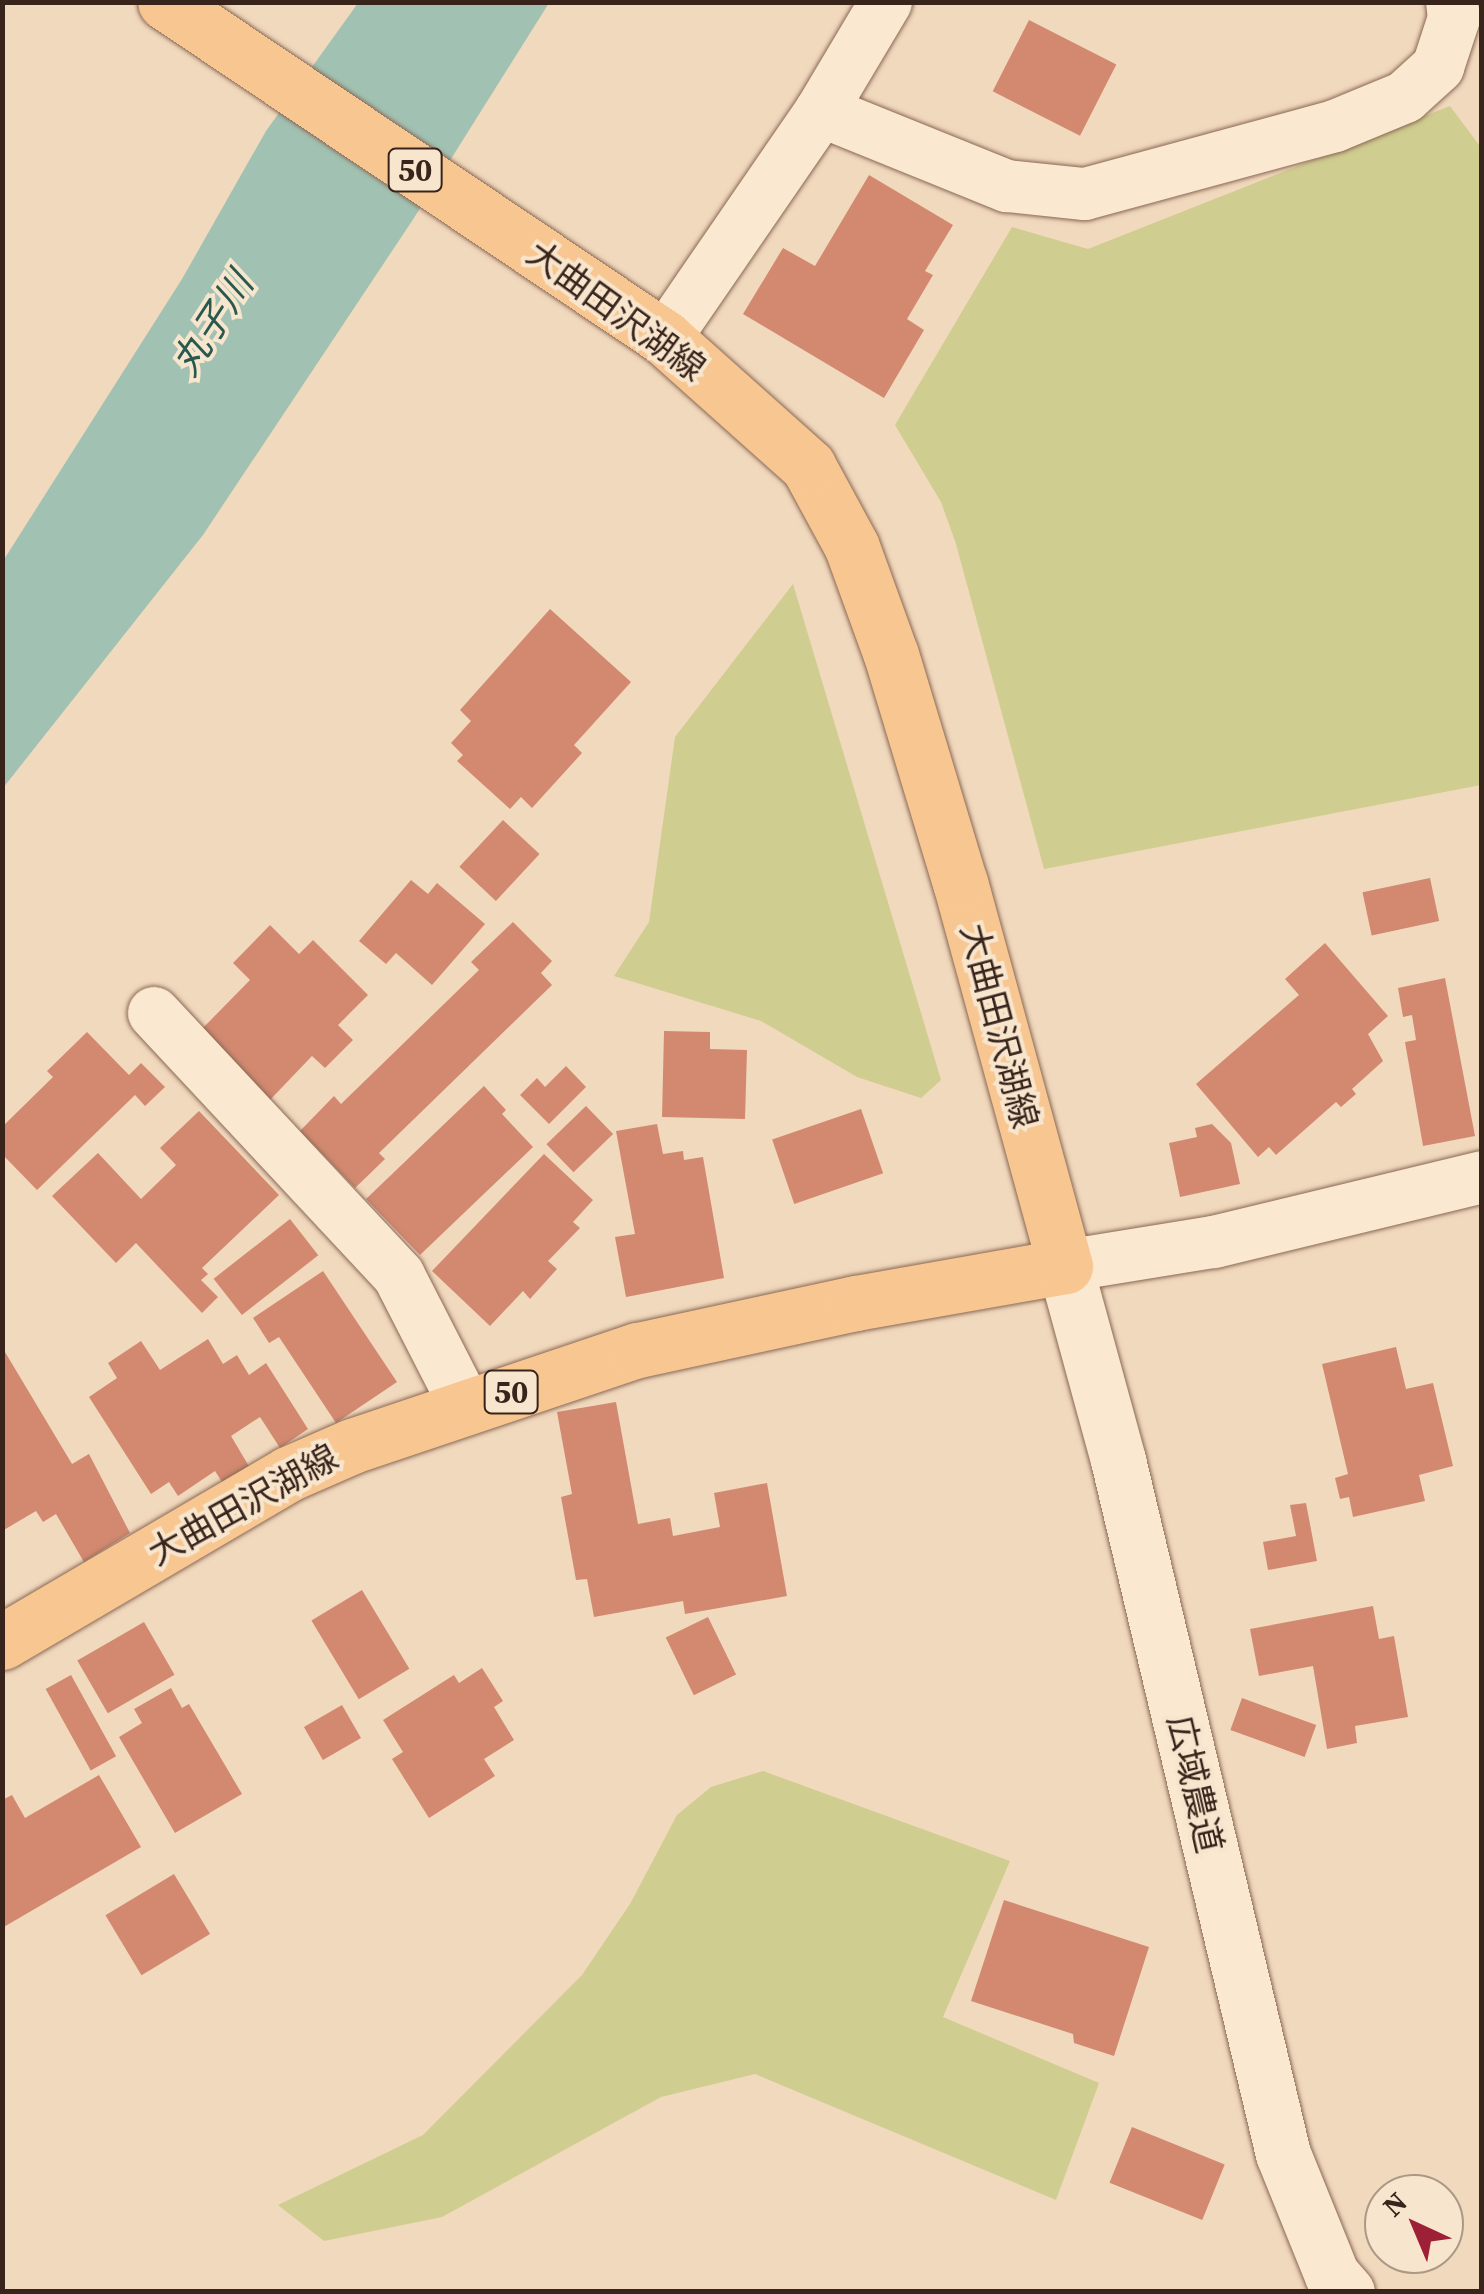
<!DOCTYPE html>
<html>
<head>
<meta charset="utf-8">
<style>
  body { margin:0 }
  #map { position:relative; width:1484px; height:2294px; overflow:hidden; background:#f1d9bd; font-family:"Source Serif 4","Noto Sans JP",serif }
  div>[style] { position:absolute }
  .green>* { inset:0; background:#d0cd90 }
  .water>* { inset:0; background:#a1c2b3 }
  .building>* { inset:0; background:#d28970; transform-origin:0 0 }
  .roads { filter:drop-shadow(0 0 2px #8a6855) drop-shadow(0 0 2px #8a6855) }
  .minor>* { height:52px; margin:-26px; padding:0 26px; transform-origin:26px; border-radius:26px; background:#fbe8d1 }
  .tertiary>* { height:55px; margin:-27.5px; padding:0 27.5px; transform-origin:27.5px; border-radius:27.5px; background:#fbe8d1 }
  .primary>* { height:55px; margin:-27.5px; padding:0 27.5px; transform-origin:27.5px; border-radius:27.5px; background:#f8c791 }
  span { translate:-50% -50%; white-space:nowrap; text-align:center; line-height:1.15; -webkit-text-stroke:8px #f8e5cd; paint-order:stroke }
  .shield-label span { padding:2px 8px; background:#f8e5cd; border:2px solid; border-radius:8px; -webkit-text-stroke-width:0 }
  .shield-label { font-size:32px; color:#38241b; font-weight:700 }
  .street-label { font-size:35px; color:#38241b }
  .water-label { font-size:38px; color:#29594e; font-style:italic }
  .frame { position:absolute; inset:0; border:5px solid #38241b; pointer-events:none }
  .north { position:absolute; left:1364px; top:2174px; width:100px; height:100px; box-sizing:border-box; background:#f8e5cd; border:2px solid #ab9886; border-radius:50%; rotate:316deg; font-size:28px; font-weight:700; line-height:40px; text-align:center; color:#38241b }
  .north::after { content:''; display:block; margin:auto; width:35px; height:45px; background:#9e2036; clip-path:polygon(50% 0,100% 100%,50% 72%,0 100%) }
</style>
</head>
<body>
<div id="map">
  <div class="green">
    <div style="clip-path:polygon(1450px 106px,1482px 149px,1481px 785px,1044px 869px,956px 544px,941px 502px,895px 425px,1012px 227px,1088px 249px)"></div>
    <div style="clip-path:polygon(793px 584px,941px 1080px,921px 1098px,857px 1077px,761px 1021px,614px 976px,649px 922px,675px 737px)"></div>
    <div style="clip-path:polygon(763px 1771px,1010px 1861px,943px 2017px,1099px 2083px,1056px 2200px,755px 2074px,661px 2097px,442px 2217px,324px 2241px,278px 2205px,423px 2135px,582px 1975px,630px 1904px,677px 1815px,711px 1787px)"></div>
  </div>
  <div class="water">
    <div style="clip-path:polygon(358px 3px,549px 3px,412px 221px,203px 535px,3px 788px,3px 561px,182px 279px,266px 131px)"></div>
  </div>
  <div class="building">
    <div style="left:1029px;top:20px;width:98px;height:80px;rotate:27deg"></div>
    <div style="clip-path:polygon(869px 175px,953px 225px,925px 271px,933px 275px,907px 319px,924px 330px,884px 398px,743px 314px,783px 248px,815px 266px)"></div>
    <div style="clip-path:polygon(550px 609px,631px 682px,574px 745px,582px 753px,532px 808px,521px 797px,510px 809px,457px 761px,463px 755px,451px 743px,471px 721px,460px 710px)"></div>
    <div style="left:503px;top:820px;width:50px;height:64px;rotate:43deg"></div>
    <div style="left:1430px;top:878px;width:44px;height:69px;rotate:78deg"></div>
    <div style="clip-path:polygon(411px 880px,428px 894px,437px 883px,485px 924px,432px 985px,396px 953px,386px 964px,359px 941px)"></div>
    <div style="clip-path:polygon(513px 922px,552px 961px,541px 973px,552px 985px,379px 1153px,385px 1159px,355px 1188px,300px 1131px,334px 1096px,341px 1104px,479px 970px,471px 962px)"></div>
    <div style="clip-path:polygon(270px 925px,299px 954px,313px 940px,368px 995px,338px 1025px,353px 1040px,325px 1068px,312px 1056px,268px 1102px,198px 1033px,250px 980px,233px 963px)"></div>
    <div style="clip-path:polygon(1325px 943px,1388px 1016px,1368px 1034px,1383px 1061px,1352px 1089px,1356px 1094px,1341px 1107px,1336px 1102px,1276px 1155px,1269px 1147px,1258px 1157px,1196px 1084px,1299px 995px,1285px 979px)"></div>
    <div style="clip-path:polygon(1445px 978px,1475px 1136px,1423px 1146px,1405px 1042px,1416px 1040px,1412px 1015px,1403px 1017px,1398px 988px)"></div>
    <div style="clip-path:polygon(664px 1031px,710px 1032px,710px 1049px,747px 1050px,745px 1119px,662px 1117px)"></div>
    <div style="clip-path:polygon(87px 1032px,129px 1075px,141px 1063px,165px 1087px,145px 1106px,135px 1095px,37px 1190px,2px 1154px,2px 1127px,53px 1077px,47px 1071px)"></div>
    <div style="clip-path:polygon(566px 1066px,586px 1087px,549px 1124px,520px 1095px,537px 1078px,545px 1087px)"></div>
    <div style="clip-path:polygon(484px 1086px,506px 1110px,502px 1114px,533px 1147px,420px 1255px,366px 1199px)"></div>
    <div style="left:586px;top:1106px;width:39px;height:55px;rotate:46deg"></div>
    <div style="left:861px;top:1109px;width:68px;height:94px;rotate:71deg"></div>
    <div style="clip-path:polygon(199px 1111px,279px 1195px,202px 1268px,208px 1274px,201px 1280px,218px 1297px,202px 1313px,136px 1243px,116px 1263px,52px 1196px,98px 1153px,141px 1199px,176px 1165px,160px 1148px)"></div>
    <div style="clip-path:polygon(657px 1124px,663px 1154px,683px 1151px,684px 1160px,703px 1157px,724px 1278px,626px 1297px,615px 1237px,635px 1234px,616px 1131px)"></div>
    <div style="clip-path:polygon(1212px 1124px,1231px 1143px,1240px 1184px,1180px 1197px,1169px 1143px,1197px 1137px,1195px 1128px)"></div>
    <div style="clip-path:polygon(544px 1154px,593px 1200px,573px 1222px,580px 1228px,548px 1261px,557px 1269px,530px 1299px,523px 1291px,490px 1326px,432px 1271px)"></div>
    <div style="left:290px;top:1219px;width:46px;height:97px;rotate:52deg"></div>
    <div style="clip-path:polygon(323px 1271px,397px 1382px,336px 1423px,279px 1337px,269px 1343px,253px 1318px)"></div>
    <div style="clip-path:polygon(208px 1339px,223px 1364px,237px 1355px,249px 1375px,266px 1363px,308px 1429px,280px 1448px,260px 1417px,231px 1436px,250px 1468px,224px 1485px,215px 1471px,178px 1496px,169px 1482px,151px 1494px,89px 1397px,117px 1378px,108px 1363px,141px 1341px,160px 1370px)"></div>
    <div style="clip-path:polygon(2px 1347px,72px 1464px,89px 1454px,130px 1533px,84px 1562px,56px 1514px,43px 1522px,36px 1511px,2px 1531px)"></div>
    <div style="clip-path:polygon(1396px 1347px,1406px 1389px,1433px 1383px,1453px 1466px,1419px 1475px,1425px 1501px,1353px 1517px,1349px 1497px,1340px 1499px,1335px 1478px,1348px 1474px,1322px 1364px)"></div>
    <div style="clip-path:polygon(616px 1402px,638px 1524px,670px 1518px,673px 1536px,720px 1527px,714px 1493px,767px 1483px,787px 1596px,685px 1614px,683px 1601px,594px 1617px,587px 1579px,576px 1580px,561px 1497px,572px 1494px,557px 1412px)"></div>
    <div style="clip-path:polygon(1306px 1503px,1317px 1561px,1268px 1570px,1263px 1542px,1296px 1536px,1290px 1505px)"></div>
    <div style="left:362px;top:1590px;width:92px;height:59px;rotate:59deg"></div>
    <div style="clip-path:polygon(1373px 1606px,1379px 1639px,1394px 1636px,1408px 1717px,1355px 1726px,1357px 1743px,1327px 1749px,1313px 1666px,1259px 1676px,1250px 1629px)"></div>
    <div style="left:708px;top:1617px;width:64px;height:47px;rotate:64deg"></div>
    <div style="left:144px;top:1622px;width:61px;height:77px;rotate:60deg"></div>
    <div style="clip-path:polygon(482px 1668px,503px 1701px,494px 1707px,514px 1740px,484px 1759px,495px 1776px,429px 1818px,392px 1759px,403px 1752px,383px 1720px,454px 1675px,459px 1683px)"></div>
    <div style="left:71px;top:1675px;width:93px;height:29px;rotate:61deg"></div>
    <div style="clip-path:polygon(171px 1688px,182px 1708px,189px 1704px,242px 1794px,175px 1833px,119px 1737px,142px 1723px,134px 1709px)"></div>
    <div style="left:1242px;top:1698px;width:79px;height:34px;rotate:20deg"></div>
    <div style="left:342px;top:1705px;width:38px;height:44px;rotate:60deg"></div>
    <div style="clip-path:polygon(99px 1775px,141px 1847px,2px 1928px,2px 1800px,12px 1795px,25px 1818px)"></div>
    <div style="left:174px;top:1874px;width:70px;height:80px;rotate:59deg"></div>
    <div style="clip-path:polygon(1004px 1900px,1149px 1947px,1114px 2056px,1074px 2043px,1073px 2034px,971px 2001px)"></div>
    <div style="left:1132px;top:2127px;width:100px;height:60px;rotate:22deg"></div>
  </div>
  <div class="roads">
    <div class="minor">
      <div style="left:821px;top:111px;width:201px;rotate:22deg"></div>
      <div style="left:1007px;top:186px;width:78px;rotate:5.9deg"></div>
      <div style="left:1085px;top:194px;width:259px;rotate:-15.2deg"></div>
      <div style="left:1335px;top:126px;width:76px;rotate:-22.5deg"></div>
      <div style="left:1405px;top:97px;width:45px;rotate:-42.3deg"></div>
      <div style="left:1438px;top:67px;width:52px;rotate:-71.9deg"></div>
      <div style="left:1454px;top:18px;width:16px;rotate:-97deg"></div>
      <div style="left:665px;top:338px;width:275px;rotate:-55.5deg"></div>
      <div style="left:821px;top:111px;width:127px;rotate:-59.2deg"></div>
      <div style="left:154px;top:1013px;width:359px;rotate:47deg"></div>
      <div style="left:399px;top:1276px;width:147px;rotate:62.9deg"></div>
      <div style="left:1065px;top:1266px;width:151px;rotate:-9.2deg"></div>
      <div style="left:1214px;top:1242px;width:276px;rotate:-13.6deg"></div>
    </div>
    <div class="tertiary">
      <div style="left:1065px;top:1266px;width:201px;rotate:74.7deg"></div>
      <div style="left:1118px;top:1460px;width:713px;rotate:76.63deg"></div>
      <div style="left:1283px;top:2154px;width:131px;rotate:68deg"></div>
      <div style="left:1332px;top:2275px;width:23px;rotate:49deg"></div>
    </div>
    <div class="primary">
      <div style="left:2px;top:1642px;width:332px;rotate:-30.4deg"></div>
      <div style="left:288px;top:1474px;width:70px;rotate:-23.6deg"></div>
      <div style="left:352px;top:1446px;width:302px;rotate:-18.6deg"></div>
      <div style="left:638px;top:1350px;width:223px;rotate:-12.2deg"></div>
      <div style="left:856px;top:1303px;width:212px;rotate:-10deg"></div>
      <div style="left:1065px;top:1266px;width:397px;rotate:-105.3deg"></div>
      <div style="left:960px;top:883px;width:238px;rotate:-106.8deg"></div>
      <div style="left:891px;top:655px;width:115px;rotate:-109.9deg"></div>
      <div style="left:852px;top:547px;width:92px;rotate:-118.5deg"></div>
      <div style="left:808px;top:466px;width:192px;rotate:-138.2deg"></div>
      <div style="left:665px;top:338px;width:602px;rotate:-146.1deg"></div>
    </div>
  </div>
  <div class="shield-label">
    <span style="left:415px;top:170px">50</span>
    <span style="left:511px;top:1392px">50</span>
  </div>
  <div class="street-label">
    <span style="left:616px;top:311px;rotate:36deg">大曲田沢湖線</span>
    <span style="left:999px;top:1026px;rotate:75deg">大曲田沢湖線</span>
    <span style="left:243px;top:1505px;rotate:-29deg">大曲田沢湖線</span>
    <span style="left:1195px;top:1784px;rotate:77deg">広域農道</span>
  </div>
  <div class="water-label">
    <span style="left:213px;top:324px;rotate:-57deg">丸子川</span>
  </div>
  <div class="frame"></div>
  <div class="north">N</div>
</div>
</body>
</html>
